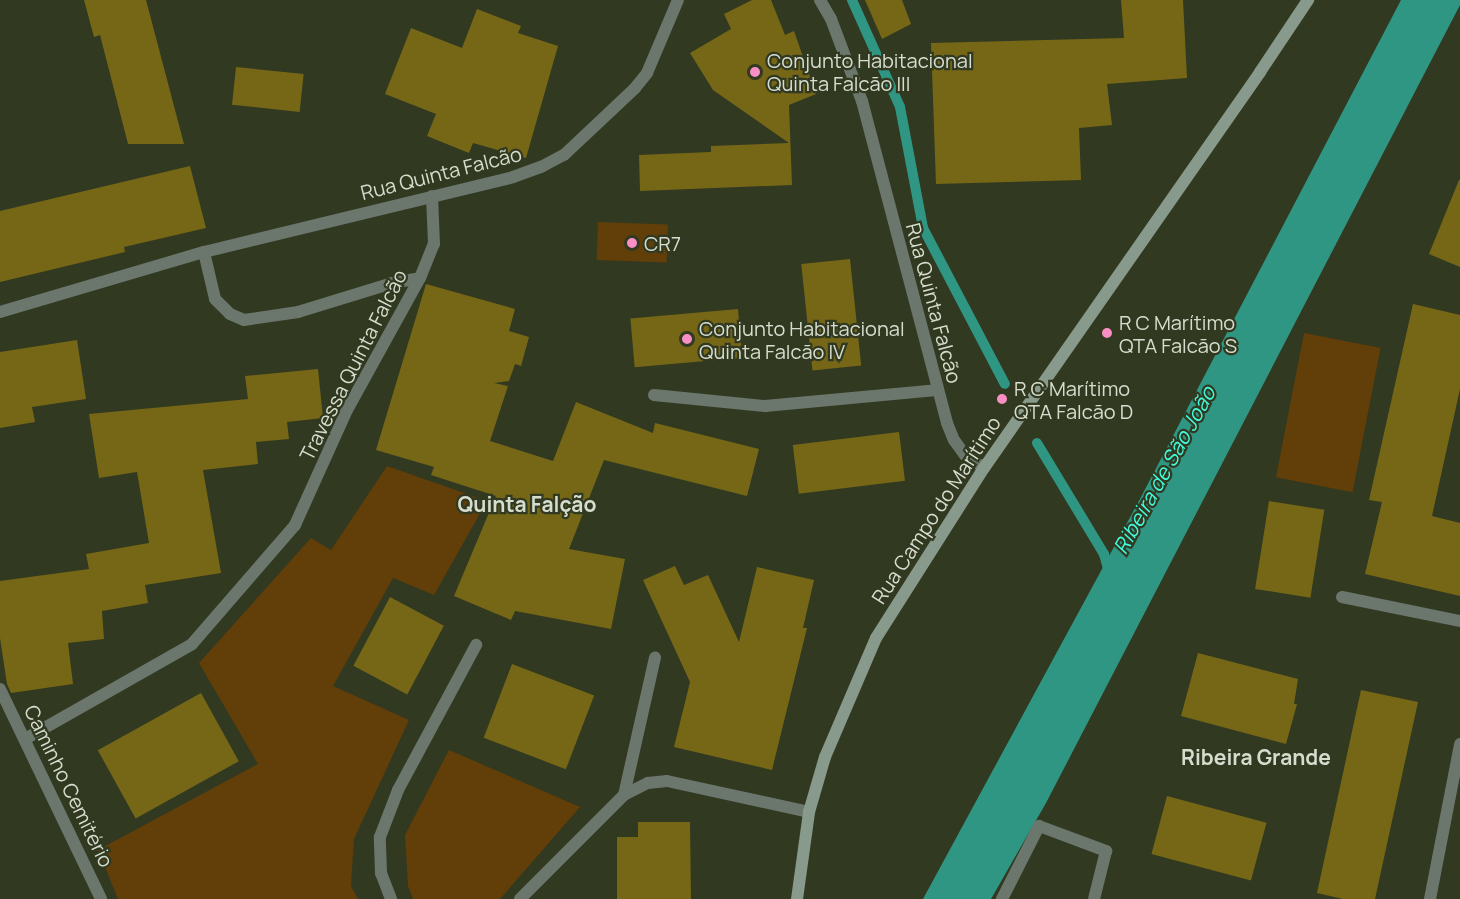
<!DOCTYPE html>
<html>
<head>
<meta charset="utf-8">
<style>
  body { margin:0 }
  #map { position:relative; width:1460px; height:899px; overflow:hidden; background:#313921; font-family:Manrope,sans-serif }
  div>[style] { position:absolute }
  .green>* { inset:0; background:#623e09; transform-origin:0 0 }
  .water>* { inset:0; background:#309684 }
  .stream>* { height:10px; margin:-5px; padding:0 5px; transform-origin:5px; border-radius:5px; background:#309684 }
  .building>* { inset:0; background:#766717; transform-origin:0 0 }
  .lane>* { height:12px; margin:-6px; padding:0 6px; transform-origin:6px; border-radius:6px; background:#6b766d }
  .street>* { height:12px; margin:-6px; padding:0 6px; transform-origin:6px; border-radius:6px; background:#6b766d }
  .secondary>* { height:12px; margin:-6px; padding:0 6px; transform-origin:6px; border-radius:6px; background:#889a8c }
  .dots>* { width:16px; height:16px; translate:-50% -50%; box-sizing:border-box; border:3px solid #313921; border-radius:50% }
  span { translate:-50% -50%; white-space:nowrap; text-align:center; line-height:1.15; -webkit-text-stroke:4.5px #313921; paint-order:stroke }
  .poi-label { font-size:20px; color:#d7ddce }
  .left { translate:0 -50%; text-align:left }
  .street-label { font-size:20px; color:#d7ddce }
  .water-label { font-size:21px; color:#41fcdd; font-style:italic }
  .neighbourhood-label { font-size:21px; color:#d7ddce; font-weight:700 }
</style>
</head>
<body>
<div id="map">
  <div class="green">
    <div style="left:598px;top:222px;width:70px;height:38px;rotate:2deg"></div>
    <div style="left:1304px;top:333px;width:78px;height:147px;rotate:11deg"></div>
    <div style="clip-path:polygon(387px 466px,487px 501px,434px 595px,393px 578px,333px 686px,409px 720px,354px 839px,351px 886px,358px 899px,118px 899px,98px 850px,258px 764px,199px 663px,311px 538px,331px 550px)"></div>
    <div style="clip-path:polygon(449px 750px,580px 807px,500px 899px,413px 899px,408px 886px,405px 835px)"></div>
  </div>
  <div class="water">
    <div style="clip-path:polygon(1401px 0,1460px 0,1460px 5px,1046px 803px,991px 899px,923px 899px,1140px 499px)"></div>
  </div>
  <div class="stream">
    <div style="left:852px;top:0;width:117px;rotate:65.8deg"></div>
    <div style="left:900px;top:107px;width:123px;rotate:79.2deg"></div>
    <div style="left:923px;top:228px;width:176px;rotate:62.3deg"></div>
    <div style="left:1037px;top:443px;width:130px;rotate:58.9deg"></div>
    <div style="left:1104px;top:554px;width:20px;rotate:75deg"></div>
  </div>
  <div class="building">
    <div style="clip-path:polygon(84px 0,146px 0,184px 144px,128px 144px,100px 35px,94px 37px)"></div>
    <div style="clip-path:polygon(752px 0,771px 0,785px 35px,794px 31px,816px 94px,789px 105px,792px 185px,640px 191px,639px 155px,711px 152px,711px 146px,789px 143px,713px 90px,690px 53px,731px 29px,724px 14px)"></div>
    <div style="clip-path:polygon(865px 0,902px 0,911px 24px,882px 39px)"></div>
    <div style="clip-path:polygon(1121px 0,1183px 0,1187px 78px,1107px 84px,1112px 125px,1079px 128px,1081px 180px,936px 184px,931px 43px,1124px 38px)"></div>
    <div style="clip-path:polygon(477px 9px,521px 26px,518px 33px,558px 46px,526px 158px,473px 143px,469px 153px,427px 136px,436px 114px,385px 94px,411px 28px,462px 48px)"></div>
    <div style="left:236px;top:67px;width:68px;height:38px;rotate:6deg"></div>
    <div style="clip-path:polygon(190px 166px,206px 228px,124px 247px,125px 252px,0 282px,0 211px)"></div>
    <div style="clip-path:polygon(1459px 180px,1460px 180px,1460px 267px,1429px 254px)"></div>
    <div style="left:850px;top:259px;width:107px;height:49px;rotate:84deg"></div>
    <div style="clip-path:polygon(426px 284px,515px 309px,509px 331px,529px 337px,521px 366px,515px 364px,509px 381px,494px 383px,508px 386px,490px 441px,553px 461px,576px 402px,653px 433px,655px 423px,759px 449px,747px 496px,604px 460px,569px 549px,625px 559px,611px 629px,515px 611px,511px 620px,454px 596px,496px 496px,431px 475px,434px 467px,376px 450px)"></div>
    <div style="clip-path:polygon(1413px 304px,1460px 315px,1460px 389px,1432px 516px,1460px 523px,1460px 596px,1365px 574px,1382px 502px,1369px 500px)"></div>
    <div style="left:738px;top:309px;width:49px;height:108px;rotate:85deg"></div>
    <div style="clip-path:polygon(77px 340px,86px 399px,32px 407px,35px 422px,0 428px,0 352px)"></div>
    <div style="clip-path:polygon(318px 369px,323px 418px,287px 422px,289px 439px,256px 442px,258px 464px,203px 470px,221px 573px,145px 585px,148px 603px,102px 611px,104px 639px,68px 643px,73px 684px,11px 693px,7px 684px,0 638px,0 581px,89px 569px,86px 554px,149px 543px,137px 472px,99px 478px,89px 414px,248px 399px,245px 376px)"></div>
    <div style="left:899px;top:432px;width:49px;height:107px;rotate:83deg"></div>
    <div style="left:1269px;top:501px;width:56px;height:89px;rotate:9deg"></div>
    <div style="clip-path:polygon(675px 566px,684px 585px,708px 575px,739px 642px,757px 567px,814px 580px,803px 628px,807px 628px,772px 770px,674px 747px,690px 682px,643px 580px)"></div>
    <div style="left:390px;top:597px;width:61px;height:78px;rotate:28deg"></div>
    <div style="clip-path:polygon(1198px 653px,1298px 679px,1294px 704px,1297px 704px,1286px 744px,1181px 716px)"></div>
    <div style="left:512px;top:664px;width:88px;height:79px;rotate:21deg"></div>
    <div style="clip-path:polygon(1361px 690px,1418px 702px,1375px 899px,1343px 899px,1317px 893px)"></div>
    <div style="left:201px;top:693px;width:78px;height:118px;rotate:61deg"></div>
    <div style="left:1167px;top:796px;width:103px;height:60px;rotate:15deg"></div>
    <div style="clip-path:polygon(638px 822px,690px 822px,691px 899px,617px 899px,617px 837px,638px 837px)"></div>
  </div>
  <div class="lane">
    <div style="left:654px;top:395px;width:112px;rotate:5.7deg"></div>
    <div style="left:765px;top:406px;width:172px;rotate:-5.3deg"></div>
    <div style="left:1342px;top:597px;width:120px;rotate:11.5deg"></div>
    <div style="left:1002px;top:899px;width:82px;rotate:-63.1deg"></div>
    <div style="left:1039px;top:826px;width:72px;rotate:20.5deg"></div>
    <div style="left:1106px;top:851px;width:49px;rotate:104deg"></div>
  </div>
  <div class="street">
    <div style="left:820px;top:0;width:22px;rotate:60deg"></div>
    <div style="left:831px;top:19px;width:88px;rotate:69.3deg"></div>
    <div style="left:862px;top:101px;width:333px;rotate:75.2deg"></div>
    <div style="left:947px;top:423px;width:18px;rotate:68deg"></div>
    <div style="left:954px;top:440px;width:19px;rotate:54deg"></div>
    <div style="left:965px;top:455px;width:23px;rotate:34deg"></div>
    <div style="left:204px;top:252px;width:48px;rotate:76.8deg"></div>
    <div style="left:215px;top:299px;width:21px;rotate:45deg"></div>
    <div style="left:230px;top:314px;width:15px;rotate:23deg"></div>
    <div style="left:244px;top:320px;width:55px;rotate:-8.4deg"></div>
    <div style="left:298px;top:312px;width:98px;rotate:-17.1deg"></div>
    <div style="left:392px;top:283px;width:28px;rotate:-10deg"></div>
    <div style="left:0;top:312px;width:213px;rotate:-16.4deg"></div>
    <div style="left:204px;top:252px;width:318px;rotate:-13.6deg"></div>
    <div style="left:513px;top:177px;width:30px;rotate:-20deg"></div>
    <div style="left:541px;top:167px;width:26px;rotate:-28deg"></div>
    <div style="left:564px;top:155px;width:98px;rotate:-43.3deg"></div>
    <div style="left:635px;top:88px;width:19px;rotate:-51deg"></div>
    <div style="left:647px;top:73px;width:79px;rotate:-67deg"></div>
    <div style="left:0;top:689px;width:233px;rotate:64.3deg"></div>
    <div style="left:25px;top:739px;width:192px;rotate:-29.6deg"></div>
    <div style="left:192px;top:644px;width:157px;rotate:-49.1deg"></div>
    <div style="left:295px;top:525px;width:126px;rotate:-65.7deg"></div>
    <div style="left:347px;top:410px;width:151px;rotate:-61.1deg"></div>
    <div style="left:420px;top:278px;width:37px;rotate:-68deg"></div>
    <div style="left:434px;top:244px;width:48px;rotate:-92.4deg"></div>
    <div style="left:624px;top:795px;width:141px;rotate:-77.3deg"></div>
    <div style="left:391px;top:899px;width:28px;rotate:-111deg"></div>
    <div style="left:381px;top:873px;width:36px;rotate:-92deg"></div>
    <div style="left:380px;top:837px;width:50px;rotate:-69deg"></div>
    <div style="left:398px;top:790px;width:165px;rotate:-61.7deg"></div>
    <div style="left:520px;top:899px;width:147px;rotate:-45deg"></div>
    <div style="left:624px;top:795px;width:27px;rotate:-27deg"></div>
    <div style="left:648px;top:783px;width:19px;rotate:-6deg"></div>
    <div style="left:667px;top:781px;width:145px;rotate:12.3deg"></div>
    <div style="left:1430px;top:899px;width:158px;rotate:-79deg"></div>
  </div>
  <div class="secondary">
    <div style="left:797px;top:899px;width:88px;rotate:-82.1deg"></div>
    <div style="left:809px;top:812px;width:57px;rotate:-73.8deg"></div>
    <div style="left:825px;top:757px;width:129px;rotate:-66.8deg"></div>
    <div style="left:876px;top:638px;width:201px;rotate:-57.6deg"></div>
    <div style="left:984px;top:468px;width:483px;rotate:-55.1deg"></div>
    <div style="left:1260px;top:72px;width:87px;rotate:-56.3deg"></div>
  </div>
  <div class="dots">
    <div style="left:755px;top:72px;background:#fa8fc6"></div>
    <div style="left:632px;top:243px;background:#fa8fc6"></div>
    <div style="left:1107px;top:333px;background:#fa8fc6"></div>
    <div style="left:687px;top:339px;background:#fa8fc6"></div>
    <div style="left:1002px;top:399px;background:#fa8fc6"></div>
  </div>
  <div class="poi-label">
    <span class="left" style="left:767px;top:72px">Conjunto Habitacional<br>Quinta Falcão III</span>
    <span class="left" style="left:644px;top:243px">CR7</span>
    <span class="left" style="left:1119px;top:334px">R C Marítimo<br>QTA Falcão S</span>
    <span class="left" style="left:699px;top:340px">Conjunto Habitacional<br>Quinta Falcão IV</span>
    <span class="left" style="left:1014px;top:400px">R C Marítimo<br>QTA Falcão D</span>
  </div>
  <div class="street-label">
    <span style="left:441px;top:173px;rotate:-14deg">Rua Quinta Falcão</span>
    <span style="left:934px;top:303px;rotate:75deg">Rua Quinta Falcão</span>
    <span style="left:353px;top:365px;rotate:-63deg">Travessa Quinta Falcão</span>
    <span style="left:936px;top:510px;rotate:-57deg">Rua Campo do Marítimo</span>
    <span style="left:69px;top:786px;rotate:64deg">Caminho Cemitério</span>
  </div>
  <div class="water-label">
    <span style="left:1164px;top:470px;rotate:-61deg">Ribeira de São João</span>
  </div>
  <div class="neighbourhood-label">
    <span style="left:527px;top:504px">Quinta Falção</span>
    <span style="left:1256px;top:757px">Ribeira Grande</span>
  </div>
</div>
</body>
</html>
